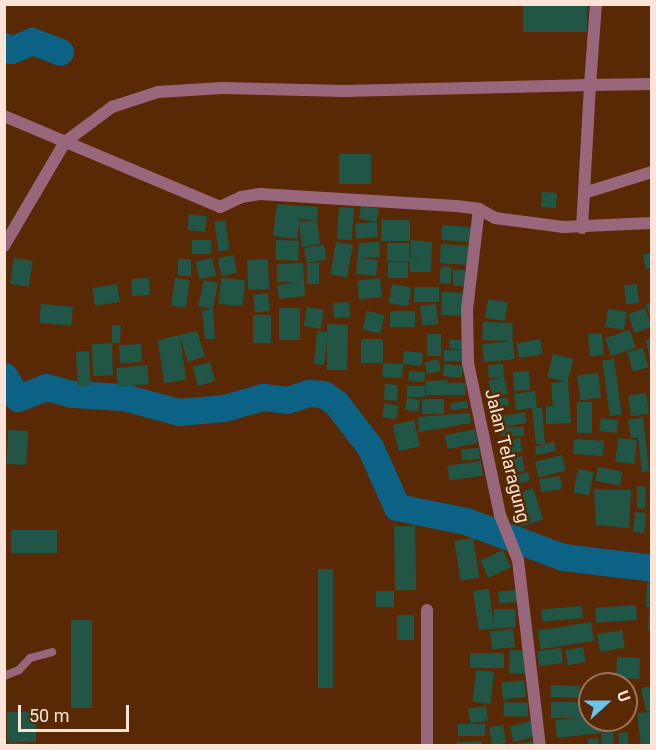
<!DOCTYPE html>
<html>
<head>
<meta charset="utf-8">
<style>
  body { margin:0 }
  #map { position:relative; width:656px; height:750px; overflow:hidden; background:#592905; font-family:Roboto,sans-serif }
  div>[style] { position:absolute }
  .river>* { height:27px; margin:-13.5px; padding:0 13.5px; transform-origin:13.5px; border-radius:13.5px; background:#0b6284 }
  .building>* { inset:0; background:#215647; transform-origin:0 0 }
  .service>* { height:8px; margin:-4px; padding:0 4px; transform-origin:4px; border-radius:4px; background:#98677c }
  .minor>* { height:12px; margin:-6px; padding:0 6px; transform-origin:6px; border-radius:6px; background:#98677c }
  span { translate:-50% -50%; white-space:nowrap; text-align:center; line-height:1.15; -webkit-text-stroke:5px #592905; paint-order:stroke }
  .street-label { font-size:18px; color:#fbe4d7 }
  .frame { position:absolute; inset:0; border:6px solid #fbe4d7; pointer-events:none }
  .north { position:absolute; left:578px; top:672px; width:60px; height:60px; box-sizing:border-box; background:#592905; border:2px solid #9a7459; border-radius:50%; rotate:69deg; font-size:16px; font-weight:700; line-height:24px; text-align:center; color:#fbe4d7 }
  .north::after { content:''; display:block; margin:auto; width:21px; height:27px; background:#68c4f0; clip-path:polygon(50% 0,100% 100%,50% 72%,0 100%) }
  .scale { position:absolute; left:18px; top:705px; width:111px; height:27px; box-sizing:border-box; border:3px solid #fbe4d7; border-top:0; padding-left:8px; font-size:18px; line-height:21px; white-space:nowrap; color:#fbe4d7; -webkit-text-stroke:4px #592905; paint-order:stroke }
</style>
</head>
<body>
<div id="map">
  <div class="river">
    <div style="left:4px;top:46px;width:8px;rotate:30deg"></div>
    <div style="left:11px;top:50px;width:23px;rotate:-23deg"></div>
    <div style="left:32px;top:41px;width:30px;rotate:21deg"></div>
    <div style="left:4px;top:376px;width:26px;rotate:58deg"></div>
    <div style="left:18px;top:398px;width:30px;rotate:-21deg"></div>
    <div style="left:46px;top:387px;width:27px;rotate:15deg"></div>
    <div style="left:72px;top:394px;width:51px;rotate:3.4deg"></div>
    <div style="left:123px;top:397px;width:58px;rotate:15deg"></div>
    <div style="left:179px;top:412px;width:45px;rotate:-5.1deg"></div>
    <div style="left:224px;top:408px;width:41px;rotate:-15.8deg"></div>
    <div style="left:263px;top:397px;width:24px;rotate:7deg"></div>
    <div style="left:287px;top:400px;width:23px;rotate:-18deg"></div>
    <div style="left:309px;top:393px;width:14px;rotate:4deg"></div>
    <div style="left:323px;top:394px;width:16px;rotate:35deg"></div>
    <div style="left:336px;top:403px;width:56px;rotate:52.3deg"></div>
    <div style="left:370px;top:447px;width:66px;rotate:65.8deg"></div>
    <div style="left:397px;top:507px;width:70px;rotate:11.5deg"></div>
    <div style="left:466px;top:521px;width:103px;rotate:20.4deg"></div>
    <div style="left:563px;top:557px;width:90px;rotate:7deg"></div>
  </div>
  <div class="building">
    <div style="left:523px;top:4px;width:64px;height:28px"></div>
    <div style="left:339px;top:154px;width:32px;height:30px"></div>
    <div style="left:542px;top:192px;width:15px;height:15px;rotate:4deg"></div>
    <div style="clip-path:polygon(277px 204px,318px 207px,317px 220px,300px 219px,300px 213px,299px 222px,317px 220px,320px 244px,302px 247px,299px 224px,297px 239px,273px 236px)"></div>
    <div style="left:361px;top:206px;width:18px;height:13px;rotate:9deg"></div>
    <div style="left:339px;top:207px;width:15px;height:32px;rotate:4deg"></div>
    <div style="left:189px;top:214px;width:18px;height:16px;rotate:6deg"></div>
    <div style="left:225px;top:220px;width:30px;height:11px;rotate:81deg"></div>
    <div style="left:381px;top:220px;width:29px;height:21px"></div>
    <div style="left:377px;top:222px;width:15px;height:22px;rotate:86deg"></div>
    <div style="left:442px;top:225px;width:30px;height:15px;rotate:4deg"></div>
    <div style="left:192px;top:240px;width:19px;height:14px"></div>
    <div style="left:276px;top:240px;width:23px;height:20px;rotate:2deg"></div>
    <div style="clip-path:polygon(411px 240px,432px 242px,431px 272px,410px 272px,409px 258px,424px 258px,410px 257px)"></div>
    <div style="left:336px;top:242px;width:17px;height:33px;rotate:10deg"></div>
    <div style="clip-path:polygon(379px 242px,380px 257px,360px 258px,378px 260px,376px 276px,356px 274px,359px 243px)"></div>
    <div style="left:387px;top:243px;width:22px;height:18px"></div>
    <div style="left:441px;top:244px;width:28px;height:19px;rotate:4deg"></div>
    <div style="left:324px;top:245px;width:15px;height:20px;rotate:82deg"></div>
    <div style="clip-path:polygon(652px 253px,652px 268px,646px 269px,643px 254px)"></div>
    <div style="left:233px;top:255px;width:18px;height:16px;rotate:77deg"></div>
    <div style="left:14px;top:258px;width:19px;height:26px;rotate:9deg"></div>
    <div style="left:212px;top:258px;width:18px;height:17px;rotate:77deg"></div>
    <div style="left:178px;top:259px;width:13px;height:17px"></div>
    <div style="left:268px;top:259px;width:30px;height:21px;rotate:88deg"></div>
    <div style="left:388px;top:262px;width:20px;height:16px"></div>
    <div style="clip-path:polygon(303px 263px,305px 296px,279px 299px,277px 285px,300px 283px,277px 282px,277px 264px)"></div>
    <div style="left:307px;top:263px;width:12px;height:21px"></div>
    <div style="left:441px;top:266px;width:11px;height:17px;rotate:5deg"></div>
    <div style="left:453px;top:270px;width:12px;height:16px"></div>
    <div style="left:149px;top:278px;width:17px;height:18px;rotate:87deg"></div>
    <div style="left:175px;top:278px;width:15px;height:28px;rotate:8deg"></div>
    <div style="left:221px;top:278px;width:24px;height:26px;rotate:5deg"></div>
    <div style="left:380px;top:278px;width:19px;height:23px;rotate:84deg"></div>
    <div style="clip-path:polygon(204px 280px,218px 283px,213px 309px,215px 339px,205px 339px,202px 310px,213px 309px,198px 306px)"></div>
    <div style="left:117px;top:284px;width:18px;height:25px;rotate:81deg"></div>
    <div style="left:392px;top:284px;width:20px;height:19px;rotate:11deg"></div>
    <div style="left:637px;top:284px;width:19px;height:13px;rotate:84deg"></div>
    <div style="left:439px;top:287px;width:15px;height:25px;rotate:90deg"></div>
    <div style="left:442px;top:292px;width:23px;height:23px;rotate:2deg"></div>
    <div style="left:268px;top:293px;width:18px;height:15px;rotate:84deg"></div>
    <div style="left:488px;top:299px;width:20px;height:19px;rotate:9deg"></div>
    <div style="left:349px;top:302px;width:15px;height:16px;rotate:86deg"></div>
    <div style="clip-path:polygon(652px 302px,652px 320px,651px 320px,646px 304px)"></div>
    <div style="left:41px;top:304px;width:32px;height:19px;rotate:5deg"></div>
    <div style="left:436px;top:304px;width:20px;height:16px;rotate:84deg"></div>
    <div style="left:307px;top:307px;width:17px;height:19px;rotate:10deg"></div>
    <div style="left:279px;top:308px;width:21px;height:32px"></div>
    <div style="left:645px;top:308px;width:20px;height:18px;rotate:70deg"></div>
    <div style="left:608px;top:309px;width:19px;height:18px;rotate:9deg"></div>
    <div style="left:367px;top:311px;width:18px;height:19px;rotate:13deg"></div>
    <div style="left:390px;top:311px;width:25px;height:16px"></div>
    <div style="left:253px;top:315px;width:18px;height:28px"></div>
    <div style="left:483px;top:322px;width:30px;height:18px;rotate:2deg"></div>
    <div style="clip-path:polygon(327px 324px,348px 325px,347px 370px,327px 370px,327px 339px,324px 365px,314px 364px,317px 331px,327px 332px)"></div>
    <div style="clip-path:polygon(112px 325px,121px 325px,120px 343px,112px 343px,113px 375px,93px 376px,92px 344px,112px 343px)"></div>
    <div style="left:630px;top:330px;width:19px;height:26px;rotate:72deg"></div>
    <div style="clip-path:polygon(197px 331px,205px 356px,188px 362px,180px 337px,186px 380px,164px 383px,158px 340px)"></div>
    <div style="left:602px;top:333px;width:22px;height:14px;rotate:85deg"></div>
    <div style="left:427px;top:334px;width:14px;height:22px"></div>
    <div style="left:361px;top:339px;width:22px;height:24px"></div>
    <div style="left:450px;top:339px;width:14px;height:9px;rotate:8deg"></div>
    <div style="left:540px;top:339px;width:15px;height:24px;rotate:79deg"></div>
    <div style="clip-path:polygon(652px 339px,652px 361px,650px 361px,646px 340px)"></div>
    <div style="left:513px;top:341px;width:18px;height:31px;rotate:84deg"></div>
    <div style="left:141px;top:344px;width:18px;height:22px;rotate:87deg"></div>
    <div style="left:643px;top:348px;width:20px;height:16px;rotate:75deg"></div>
    <div style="left:464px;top:350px;width:11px;height:20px;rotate:90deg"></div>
    <div style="left:89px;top:351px;width:35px;height:13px;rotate:87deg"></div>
    <div style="left:404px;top:351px;width:19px;height:13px;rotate:6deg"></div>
    <div style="left:553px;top:354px;width:21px;height:24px;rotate:14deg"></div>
    <div style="left:438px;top:359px;width:12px;height:14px;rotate:76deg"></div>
    <div style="left:614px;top:359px;width:56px;height:12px;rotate:82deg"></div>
    <div style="left:210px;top:362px;width:20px;height:18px;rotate:75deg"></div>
    <div style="left:383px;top:363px;width:20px;height:14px;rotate:3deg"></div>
    <div style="left:444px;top:364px;width:19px;height:12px;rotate:6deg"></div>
    <div style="left:503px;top:364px;width:13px;height:15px;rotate:86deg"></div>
    <div style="left:147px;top:365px;width:19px;height:31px;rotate:84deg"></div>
    <div style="left:409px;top:371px;width:16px;height:10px;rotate:4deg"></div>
    <div style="left:529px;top:371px;width:19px;height:16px;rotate:87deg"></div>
    <div style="left:598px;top:373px;width:25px;height:21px;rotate:83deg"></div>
    <div style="left:504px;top:377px;width:17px;height:16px;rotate:77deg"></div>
    <div style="clip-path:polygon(448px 380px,448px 383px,466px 383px,466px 395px,426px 395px,426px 381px)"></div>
    <div style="clip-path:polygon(568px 381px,571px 423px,546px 424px,546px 406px,553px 406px,551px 383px)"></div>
    <div style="left:385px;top:384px;width:13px;height:16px;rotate:4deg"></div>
    <div style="left:407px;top:386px;width:18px;height:11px"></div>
    <div style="clip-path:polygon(535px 391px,537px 408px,542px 408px,545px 444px,536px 444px,532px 408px,516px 410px,514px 394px)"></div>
    <div style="left:646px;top:393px;width:21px;height:18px;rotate:82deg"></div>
    <div style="left:407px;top:398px;width:13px;height:12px;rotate:9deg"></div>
    <div style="clip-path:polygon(488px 398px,508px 398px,509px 406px,489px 407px)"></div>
    <div style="left:422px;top:399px;width:22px;height:15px"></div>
    <div style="left:467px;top:401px;width:7px;height:17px;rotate:82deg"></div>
    <div style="left:577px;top:402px;width:15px;height:31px"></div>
    <div style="left:385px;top:403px;width:14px;height:14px;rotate:12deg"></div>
    <div style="left:525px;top:412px;width:11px;height:28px;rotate:80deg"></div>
    <div style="clip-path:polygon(470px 413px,471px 423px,419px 432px,418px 417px)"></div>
    <div style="clip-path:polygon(643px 417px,649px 471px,642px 472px,638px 437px,631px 438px,628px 420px)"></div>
    <div style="left:601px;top:418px;width:17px;height:13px;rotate:7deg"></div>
    <div style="left:414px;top:420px;width:27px;height:22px;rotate:77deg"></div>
    <div style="left:524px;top:427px;width:9px;height:24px;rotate:90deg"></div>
    <div style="left:475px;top:429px;width:14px;height:31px;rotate:78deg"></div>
    <div style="left:8px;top:430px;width:20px;height:34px;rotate:3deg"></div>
    <div style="left:520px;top:438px;width:14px;height:20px;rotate:82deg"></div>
    <div style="left:618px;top:438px;width:19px;height:24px;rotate:6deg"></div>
    <div style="left:574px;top:439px;width:30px;height:15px;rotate:4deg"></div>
    <div style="left:554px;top:442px;width:9px;height:20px;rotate:77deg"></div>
    <div style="left:479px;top:448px;width:11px;height:18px;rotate:85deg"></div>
    <div style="left:562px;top:455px;width:16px;height:28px;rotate:76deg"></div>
    <div style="left:522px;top:456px;width:15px;height:20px;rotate:79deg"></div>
    <div style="left:481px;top:461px;width:15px;height:34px;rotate:82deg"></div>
    <div style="left:598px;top:467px;width:25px;height:14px;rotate:11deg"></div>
    <div style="left:578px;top:469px;width:16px;height:24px;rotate:11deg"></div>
    <div style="left:528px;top:472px;width:9px;height:16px;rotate:77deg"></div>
    <div style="left:560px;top:476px;width:13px;height:21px;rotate:81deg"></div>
    <div style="clip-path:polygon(637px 486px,646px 487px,645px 509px,637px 508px)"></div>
    <div style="left:533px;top:488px;width:33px;height:24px;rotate:72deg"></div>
    <div style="clip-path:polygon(594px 489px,631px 490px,629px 528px,596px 525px)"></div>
    <div style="left:635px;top:512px;width:11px;height:20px;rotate:5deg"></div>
    <div style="left:415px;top:526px;width:64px;height:21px;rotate:89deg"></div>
    <div style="left:11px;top:530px;width:46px;height:23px"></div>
    <div style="left:473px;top:538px;width:40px;height:19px;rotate:81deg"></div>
    <div style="left:503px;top:550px;width:19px;height:25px;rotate:65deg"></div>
    <div style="left:318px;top:569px;width:15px;height:119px"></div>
    <div style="clip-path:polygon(647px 583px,652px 583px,652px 607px,646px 607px)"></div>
    <div style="clip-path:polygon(489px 589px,494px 627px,494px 609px,515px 609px,516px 627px,479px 630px,473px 591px)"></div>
    <div style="left:516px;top:590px;width:12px;height:18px;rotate:85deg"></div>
    <div style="left:376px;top:591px;width:18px;height:16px"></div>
    <div style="left:636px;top:605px;width:15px;height:41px;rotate:86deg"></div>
    <div style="left:582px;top:606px;width:12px;height:41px;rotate:85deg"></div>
    <div style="clip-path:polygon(649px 609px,652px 609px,652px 631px,648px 630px)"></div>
    <div style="left:397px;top:615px;width:17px;height:25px"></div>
    <div style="left:71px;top:620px;width:21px;height:88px"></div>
    <div style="left:591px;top:622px;width:19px;height:54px;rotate:81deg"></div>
    <div style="left:513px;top:629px;width:18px;height:23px;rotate:84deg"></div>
    <div style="left:622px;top:630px;width:18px;height:25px;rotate:81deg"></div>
    <div style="left:583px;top:647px;width:15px;height:18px;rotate:79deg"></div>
    <div style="left:561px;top:648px;width:15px;height:24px;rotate:82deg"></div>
    <div style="left:510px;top:650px;width:17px;height:23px;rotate:3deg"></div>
    <div style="left:470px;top:653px;width:34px;height:15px"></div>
    <div style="left:617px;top:657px;width:23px;height:21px;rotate:2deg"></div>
    <div style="left:476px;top:670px;width:18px;height:32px;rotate:6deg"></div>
    <div style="left:524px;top:680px;width:17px;height:23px;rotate:83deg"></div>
    <div style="left:551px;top:685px;width:29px;height:12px;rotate:2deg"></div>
    <div style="clip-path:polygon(652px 686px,652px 710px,646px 711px,641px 688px)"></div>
    <div style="left:504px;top:702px;width:24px;height:14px;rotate:2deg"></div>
    <div style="clip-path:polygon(551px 702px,585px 702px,585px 714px,590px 714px,590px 720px,599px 720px,601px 733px,557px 738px,555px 720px,581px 718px,551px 718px)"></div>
    <div style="left:486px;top:706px;width:15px;height:18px;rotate:82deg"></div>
    <div style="left:7px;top:712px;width:29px;height:30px"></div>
    <div style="clip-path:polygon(652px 712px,652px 746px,641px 746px,637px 713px)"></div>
    <div style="clip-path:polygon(606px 720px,625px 720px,626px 724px,608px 729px)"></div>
    <div style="left:531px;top:721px;width:16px;height:22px;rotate:75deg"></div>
    <div style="left:458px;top:724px;width:27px;height:12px"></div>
    <div style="left:503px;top:725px;width:18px;height:14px;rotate:81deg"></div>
    <div style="left:613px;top:732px;width:14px;height:12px;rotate:86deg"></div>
    <div style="left:627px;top:732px;width:14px;height:9px;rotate:82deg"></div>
    <div style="clip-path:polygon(598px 738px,599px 746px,589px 746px,588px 739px)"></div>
    <div style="clip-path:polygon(482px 741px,482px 746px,457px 746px,457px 742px)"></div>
    <div style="clip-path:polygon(534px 741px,534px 746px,515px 746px,515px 744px)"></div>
    <div style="clip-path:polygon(9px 742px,31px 744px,31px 746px,9px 746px)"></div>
  </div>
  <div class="service">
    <div style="left:4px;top:676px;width:16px;rotate:-22deg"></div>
    <div style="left:19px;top:670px;width:16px;rotate:-47deg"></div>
    <div style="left:30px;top:658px;width:23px;rotate:-15deg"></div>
  </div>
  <div class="minor">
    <div style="left:4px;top:116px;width:234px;rotate:22.8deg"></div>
    <div style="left:220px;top:207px;width:23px;rotate:-25deg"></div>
    <div style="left:241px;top:197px;width:19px;rotate:-9deg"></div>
    <div style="left:260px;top:194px;width:196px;rotate:3.5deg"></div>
    <div style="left:456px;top:206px;width:23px;rotate:7deg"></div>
    <div style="left:479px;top:209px;width:18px;rotate:29deg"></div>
    <div style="left:495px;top:218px;width:69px;rotate:7.5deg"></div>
    <div style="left:563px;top:227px;width:89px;rotate:-2.6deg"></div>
    <div style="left:584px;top:193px;width:71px;rotate:-17.2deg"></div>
    <div style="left:479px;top:209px;width:101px;rotate:96.8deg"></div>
    <div style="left:467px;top:309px;width:54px;rotate:88.9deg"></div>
    <div style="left:468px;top:363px;width:155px;rotate:78.1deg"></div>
    <div style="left:500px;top:515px;width:48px;rotate:68.2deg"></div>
    <div style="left:518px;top:560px;width:187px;rotate:83.3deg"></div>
    <div style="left:582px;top:228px;width:143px;rotate:-86.8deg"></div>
    <div style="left:590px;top:85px;width:62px;rotate:-0.9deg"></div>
    <div style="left:4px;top:246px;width:121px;rotate:-59.6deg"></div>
    <div style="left:65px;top:142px;width:59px;rotate:-36.7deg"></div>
    <div style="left:112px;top:107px;width:48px;rotate:-18.1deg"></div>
    <div style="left:158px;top:92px;width:64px;rotate:-3.6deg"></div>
    <div style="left:222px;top:88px;width:122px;rotate:1.4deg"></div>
    <div style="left:344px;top:91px;width:246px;rotate:-1.4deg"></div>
    <div style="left:590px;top:85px;width:81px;rotate:-85.8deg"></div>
    <div style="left:427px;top:746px;width:136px;rotate:-90deg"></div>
  </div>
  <div class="street-label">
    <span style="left:507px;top:456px;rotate:76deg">Jalan Telaragung</span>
  </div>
  <div class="frame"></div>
  <div class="north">U</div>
  <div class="scale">50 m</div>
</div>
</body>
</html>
